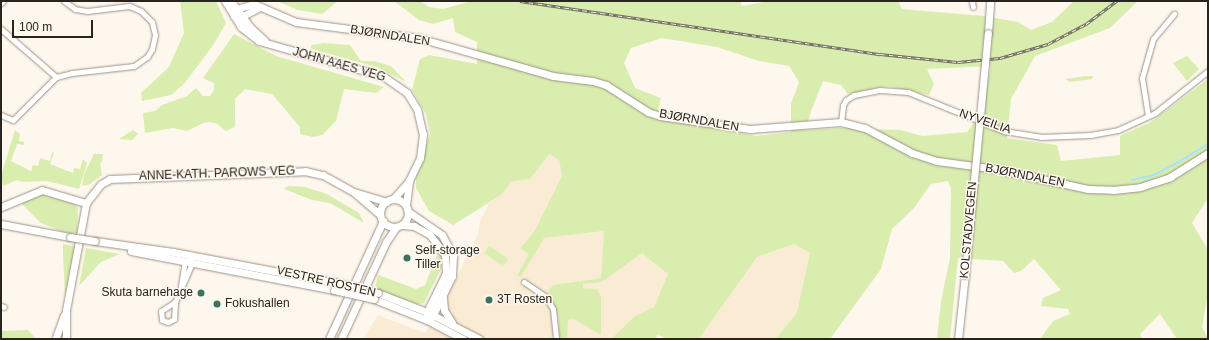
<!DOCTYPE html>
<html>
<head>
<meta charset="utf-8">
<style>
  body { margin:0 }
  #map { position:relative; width:1209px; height:340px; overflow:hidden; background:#fef7ee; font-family:Helvetica,sans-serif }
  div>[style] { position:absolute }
  .built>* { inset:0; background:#faebd4 }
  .green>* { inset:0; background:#d9edaf }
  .stream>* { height:1.5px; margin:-0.75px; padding:0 0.75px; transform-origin:0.75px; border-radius:0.75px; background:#a5e3fe }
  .roads { filter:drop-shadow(0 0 1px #9c9284) drop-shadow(0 0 1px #9c9284) }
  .street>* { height:5px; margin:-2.5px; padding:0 2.5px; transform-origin:2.5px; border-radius:2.5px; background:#fff }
  .secondary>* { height:7px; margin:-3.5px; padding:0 3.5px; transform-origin:3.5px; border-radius:3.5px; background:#fff }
  .secondary>.ring { margin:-3.5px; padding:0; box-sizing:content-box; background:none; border:7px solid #fff; border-radius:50% }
  .rail>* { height:3px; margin-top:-1.5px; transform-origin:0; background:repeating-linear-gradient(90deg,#fef7ee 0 4.5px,#6e6962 0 9px); box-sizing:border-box; border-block:1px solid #6e6962 }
  .bridges { filter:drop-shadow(0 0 1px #9c9284) drop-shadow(0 0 1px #9c9284) }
  .secondary-bridge>* { height:7px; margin:-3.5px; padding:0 3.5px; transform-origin:3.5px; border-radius:3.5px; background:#fff }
  .dots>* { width:11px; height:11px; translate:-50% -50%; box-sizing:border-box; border:2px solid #fef7ee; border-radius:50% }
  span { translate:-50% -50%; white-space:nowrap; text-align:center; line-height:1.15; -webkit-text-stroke:3px #fef7ee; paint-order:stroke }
  .street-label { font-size:12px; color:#28241e }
  .poi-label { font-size:12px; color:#28241e }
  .left { translate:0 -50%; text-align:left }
  .right { translate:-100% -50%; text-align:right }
  .frame { position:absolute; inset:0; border:2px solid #28241e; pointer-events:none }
  .scale { position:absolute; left:12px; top:20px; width:81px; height:18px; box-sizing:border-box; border:2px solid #28241e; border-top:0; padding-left:5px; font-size:12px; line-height:14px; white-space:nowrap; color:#28241e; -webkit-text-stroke:3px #fef7ee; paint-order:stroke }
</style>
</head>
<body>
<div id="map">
  <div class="built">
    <div style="clip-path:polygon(549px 154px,559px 160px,562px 176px,535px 230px,520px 247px,529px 254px,517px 274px,521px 277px,543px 238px,604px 231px,601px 278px,554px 285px,602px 282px,642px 253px,669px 274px,654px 307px,635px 316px,611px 339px,363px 339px,378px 315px,425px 333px,447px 297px,478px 234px,480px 221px,489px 203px,501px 195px,511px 182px,530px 179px)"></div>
    <div style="clip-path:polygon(794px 244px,810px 253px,797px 312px,776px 339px,699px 339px,757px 257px)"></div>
  </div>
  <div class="green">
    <div style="clip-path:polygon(180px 1px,216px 1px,226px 23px,214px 44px,184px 84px,171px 95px,142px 101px,141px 93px,169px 67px,184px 33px)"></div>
    <div style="clip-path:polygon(277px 1px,338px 1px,322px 14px,298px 10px)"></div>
    <div style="clip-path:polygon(evenodd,394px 1px,420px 1px,429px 7px,443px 9px,472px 1px,740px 1px,742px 6px,769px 1px,898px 1px,902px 9px,984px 16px,1018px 22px,1031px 30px,1052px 22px,1074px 1px,1138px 1px,1110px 28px,1035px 56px,1011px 99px,1007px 138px,1057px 145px,1061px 161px,1120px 155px,1120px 136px,1151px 122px,1208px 79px,1208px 198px,1192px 223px,1208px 250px,1208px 293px,1202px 327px,1208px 339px,1177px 339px,1160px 314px,1140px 334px,1142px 339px,1040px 339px,1053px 321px,1070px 314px,1068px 309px,1041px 306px,1043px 298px,1061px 290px,1034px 259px,1021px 271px,1014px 273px,1003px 261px,958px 258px,950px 339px,937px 339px,941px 301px,950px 258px,951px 189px,948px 181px,931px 184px,914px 208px,892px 229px,881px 269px,830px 339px,776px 339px,797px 312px,810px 253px,794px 244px,757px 257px,699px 339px,668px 339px,658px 335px,655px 339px,611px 339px,635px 316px,654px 307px,668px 274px,642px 253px,602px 282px,583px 284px,583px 288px,597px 289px,601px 297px,601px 335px,574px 319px,568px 320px,567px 339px,559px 339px,559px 316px,548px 290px,554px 285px,601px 278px,604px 231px,544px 238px,521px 277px,517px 275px,529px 254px,520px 248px,535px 230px,562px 176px,559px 160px,549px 154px,530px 179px,511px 182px,501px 195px,453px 225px,429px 211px,416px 188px,416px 177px,430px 134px,426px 114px,412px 90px,420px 59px,429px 55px,477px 64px,477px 42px,455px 32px,453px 18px,433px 24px,419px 20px,394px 1px,662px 38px,717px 47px,759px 61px,789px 66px,799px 82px,791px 104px,791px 132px,756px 136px,656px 117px,661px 98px,635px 88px,624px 63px,631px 48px,662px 38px,394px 1px,991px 66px,981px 114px,967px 132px,922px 136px,901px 130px,840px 128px,806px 130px,811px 111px,823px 81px,841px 85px,848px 94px,887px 86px,929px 95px,934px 84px,927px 69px,991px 66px)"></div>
    <div style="clip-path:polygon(234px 34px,276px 56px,384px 87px,376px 93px,344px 89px,336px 121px,322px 135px,313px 137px,300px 134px,300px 127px,272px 94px,245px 89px,235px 99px,235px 127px,226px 131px,216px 123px,206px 122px,187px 131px,173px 128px,145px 133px,143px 113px,155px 111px,162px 105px,187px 96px,196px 88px,203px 96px,210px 96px,214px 90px,214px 83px,203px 78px)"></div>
    <div style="clip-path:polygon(324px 43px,350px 45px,361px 61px,374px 61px,391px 66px,406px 82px,377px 67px,311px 49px,311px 45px)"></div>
    <div style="clip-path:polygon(1187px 56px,1199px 69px,1187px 81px,1173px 63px)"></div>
    <div style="clip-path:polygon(1085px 76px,1093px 76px,1092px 79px,1070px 82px,1065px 79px)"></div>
    <div style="clip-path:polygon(15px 130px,20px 134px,19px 141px,24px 142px,24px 145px,17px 144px,11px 161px,31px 171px,33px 165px,38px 166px,40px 158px,50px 161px,52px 152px,54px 153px,50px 164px,73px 173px,74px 168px,80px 169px,83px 159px,87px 163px,79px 189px,47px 181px,22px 182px,17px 180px,3px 186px,1px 176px)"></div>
    <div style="clip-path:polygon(133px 130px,138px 134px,132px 140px,119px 139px)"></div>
    <div style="clip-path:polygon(94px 154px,103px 154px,102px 162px,100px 163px,102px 175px,90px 184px,82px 186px,84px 174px)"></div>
    <div style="clip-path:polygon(288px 186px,305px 187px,327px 194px,359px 213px,364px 223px,330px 203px,312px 200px,284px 189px)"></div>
    <div style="clip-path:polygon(46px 194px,73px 202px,78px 208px,77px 233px,63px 232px,41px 223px,20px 202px)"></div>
    <div style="clip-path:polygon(63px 244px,75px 246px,65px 296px,63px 255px)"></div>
    <div style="clip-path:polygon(489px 246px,508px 259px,506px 263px,502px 265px,484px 253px)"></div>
    <div style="clip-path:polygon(86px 248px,120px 254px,101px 262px,79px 286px)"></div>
    <div style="clip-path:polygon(438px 250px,443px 261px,442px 267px,424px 303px,414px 305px,375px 288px,378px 275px,416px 289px,425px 285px,437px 255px,435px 251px)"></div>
    <div style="clip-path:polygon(28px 330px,36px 339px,1px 338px,1px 331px)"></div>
  </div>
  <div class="stream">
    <div style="left:1132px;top:180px;width:23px;rotate:-13deg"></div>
    <div style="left:1154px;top:175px;width:20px;rotate:-27deg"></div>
    <div style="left:1172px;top:166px;width:42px;rotate:-31.4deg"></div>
  </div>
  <div class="roads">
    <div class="street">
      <div style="left:972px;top:1px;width:6px;rotate:81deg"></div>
      <div style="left:1px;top:3px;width:3px;rotate:-45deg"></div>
      <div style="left:1px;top:29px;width:73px;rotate:41.1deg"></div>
      <div style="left:1px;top:115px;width:13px;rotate:23deg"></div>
      <div style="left:13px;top:120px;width:61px;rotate:-45deg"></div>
      <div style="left:56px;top:77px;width:16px;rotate:-14deg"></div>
      <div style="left:72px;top:73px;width:62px;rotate:-6.4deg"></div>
      <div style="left:134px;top:66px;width:16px;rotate:-35deg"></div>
      <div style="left:147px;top:57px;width:9px;rotate:-58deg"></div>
      <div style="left:152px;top:49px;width:14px;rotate:-78deg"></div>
      <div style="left:155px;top:35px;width:13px;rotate:-103deg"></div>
      <div style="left:152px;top:22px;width:16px;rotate:-135deg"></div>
      <div style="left:141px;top:11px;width:13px;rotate:-157deg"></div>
      <div style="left:129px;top:6px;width:42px;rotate:173.2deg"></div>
      <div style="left:87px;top:11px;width:12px;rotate:-171deg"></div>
      <div style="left:75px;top:9px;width:14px;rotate:-144deg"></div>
      <div style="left:1148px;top:116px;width:38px;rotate:-99deg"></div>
      <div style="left:1142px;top:78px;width:41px;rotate:-74.2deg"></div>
      <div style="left:1153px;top:39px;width:33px;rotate:-50deg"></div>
      <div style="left:841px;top:122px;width:17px;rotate:-83deg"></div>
      <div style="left:843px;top:105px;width:6px;rotate:-59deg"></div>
      <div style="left:846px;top:100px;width:9px;rotate:-32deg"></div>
      <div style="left:854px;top:95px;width:26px;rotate:-11deg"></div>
      <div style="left:880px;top:90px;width:28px;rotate:4deg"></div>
      <div style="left:908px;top:92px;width:104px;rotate:22.1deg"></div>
      <div style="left:1004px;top:131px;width:37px;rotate:9deg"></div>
      <div style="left:1041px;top:137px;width:49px;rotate:-2.3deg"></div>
      <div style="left:1090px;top:135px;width:28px;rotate:-10deg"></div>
      <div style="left:1118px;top:130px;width:41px;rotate:-24.7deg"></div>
      <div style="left:1155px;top:113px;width:68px;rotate:-38.4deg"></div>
      <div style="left:524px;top:282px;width:25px;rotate:34deg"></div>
      <div style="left:545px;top:296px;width:15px;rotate:58deg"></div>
      <div style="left:553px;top:309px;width:30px;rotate:84deg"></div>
      <div style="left:180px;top:292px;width:32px;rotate:-81deg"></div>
      <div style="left:175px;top:302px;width:43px;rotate:-66.4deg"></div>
      <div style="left:192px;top:263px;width:3px;rotate:-108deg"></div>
      <div style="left:175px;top:302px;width:17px;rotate:93deg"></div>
      <div style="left:174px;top:319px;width:7px;rotate:153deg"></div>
      <div style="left:168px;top:322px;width:6px;rotate:-162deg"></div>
      <div style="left:162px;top:320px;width:9px;rotate:-96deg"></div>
      <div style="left:161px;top:311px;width:17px;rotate:-33deg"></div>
      <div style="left:1px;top:306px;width:3px;rotate:18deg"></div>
    </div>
    <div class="secondary">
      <div style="left:225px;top:1px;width:31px;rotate:58deg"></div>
      <div style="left:241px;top:27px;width:23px;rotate:38deg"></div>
      <div style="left:259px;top:41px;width:129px;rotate:15.8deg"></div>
      <div style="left:383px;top:76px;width:29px;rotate:35deg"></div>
      <div style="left:407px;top:93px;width:19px;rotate:58deg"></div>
      <div style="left:417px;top:109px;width:26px;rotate:77deg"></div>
      <div style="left:423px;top:134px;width:24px;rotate:97deg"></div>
      <div style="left:420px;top:158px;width:25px;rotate:116deg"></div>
      <div style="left:409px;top:181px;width:24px;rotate:97deg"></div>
      <div style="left:231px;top:1px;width:31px;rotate:54deg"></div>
      <div style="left:249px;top:26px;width:21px;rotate:43deg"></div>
      <div style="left:234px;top:16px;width:7px;rotate:-74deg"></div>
      <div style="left:236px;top:9px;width:19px;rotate:-16deg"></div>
      <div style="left:254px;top:4px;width:46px;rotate:23.2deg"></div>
      <div style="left:296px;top:22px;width:124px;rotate:7.4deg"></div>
      <div style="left:419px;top:38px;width:139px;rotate:15.8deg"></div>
      <div style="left:553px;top:76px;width:40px;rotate:7.1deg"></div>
      <div style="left:593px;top:81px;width:14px;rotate:17deg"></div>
      <div style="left:606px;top:85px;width:50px;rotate:32.7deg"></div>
      <div style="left:648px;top:112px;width:13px;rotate:18deg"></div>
      <div style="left:660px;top:116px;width:91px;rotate:8.2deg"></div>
      <div style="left:750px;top:129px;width:91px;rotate:-4.4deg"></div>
      <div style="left:841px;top:122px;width:25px;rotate:14deg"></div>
      <div style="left:865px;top:128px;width:53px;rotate:28deg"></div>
      <div style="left:912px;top:153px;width:26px;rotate:18deg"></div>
      <div style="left:937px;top:161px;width:60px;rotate:7.7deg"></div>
      <div style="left:996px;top:169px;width:94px;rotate:12.3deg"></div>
      <div style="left:1088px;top:189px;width:25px;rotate:2deg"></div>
      <div style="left:1113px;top:190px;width:27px;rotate:-6deg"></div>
      <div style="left:1140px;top:187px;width:32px;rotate:-18deg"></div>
      <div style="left:1170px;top:177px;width:45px;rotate:-32.3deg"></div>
      <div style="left:237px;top:17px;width:4px"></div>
      <div style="left:241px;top:17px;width:21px;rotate:-28deg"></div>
      <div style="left:988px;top:33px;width:32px;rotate:-86deg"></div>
      <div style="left:355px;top:193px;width:33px;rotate:41deg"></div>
      <div class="ring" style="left:380px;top:199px;width:21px;height:21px"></div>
      <div style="left:393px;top:199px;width:24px;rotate:-48deg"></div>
      <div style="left:1px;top:207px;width:44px;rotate:-22.5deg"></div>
      <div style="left:42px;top:190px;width:46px;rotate:16.5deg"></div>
      <div style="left:409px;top:212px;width:40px;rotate:34.9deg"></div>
      <div style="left:442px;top:235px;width:24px;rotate:62deg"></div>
      <div style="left:453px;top:256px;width:20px;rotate:93deg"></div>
      <div style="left:452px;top:276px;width:43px;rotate:116deg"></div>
      <div style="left:433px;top:315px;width:8px;rotate:140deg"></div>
      <div style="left:1px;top:224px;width:70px;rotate:10.7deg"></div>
      <div style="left:403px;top:225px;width:11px;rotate:5deg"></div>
      <div style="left:414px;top:226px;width:18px;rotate:29deg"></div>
      <div style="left:430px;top:235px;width:25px;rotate:53deg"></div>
      <div style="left:445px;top:255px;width:18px;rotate:87deg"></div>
      <div style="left:446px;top:273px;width:43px;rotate:116deg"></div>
      <div style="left:427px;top:312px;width:8px;rotate:90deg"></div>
      <div style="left:95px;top:241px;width:79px;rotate:8deg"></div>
      <div style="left:173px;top:252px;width:167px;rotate:10.7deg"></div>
      <div style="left:131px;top:251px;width:207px;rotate:10.9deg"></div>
      <div style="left:378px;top:293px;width:53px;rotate:21.2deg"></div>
      <div style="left:427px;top:312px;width:59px;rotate:27.4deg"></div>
      <div style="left:443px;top:298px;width:12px;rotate:85deg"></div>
      <div style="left:444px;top:310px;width:15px;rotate:58deg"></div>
      <div style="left:374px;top:299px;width:57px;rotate:21.6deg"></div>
      <div style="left:427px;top:320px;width:41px;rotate:27.8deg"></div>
      <div style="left:56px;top:337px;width:23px;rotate:-70deg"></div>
      <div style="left:66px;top:339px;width:29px;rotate:-90deg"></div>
      <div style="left:66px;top:310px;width:109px;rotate:-79.4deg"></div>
      <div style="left:86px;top:203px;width:24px;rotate:-52deg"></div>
      <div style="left:101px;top:184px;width:10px;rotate:-29deg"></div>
      <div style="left:110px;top:179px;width:195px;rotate:-2.3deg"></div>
      <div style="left:305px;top:171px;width:18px;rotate:13deg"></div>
      <div style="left:323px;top:175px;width:35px;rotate:29deg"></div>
      <div style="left:354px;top:192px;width:34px;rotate:17deg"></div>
      <div style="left:329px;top:339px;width:130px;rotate:-65.4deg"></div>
      <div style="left:341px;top:339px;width:107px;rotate:-65.1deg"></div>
      <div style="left:386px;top:242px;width:18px;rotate:-56deg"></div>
      <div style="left:958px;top:339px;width:64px;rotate:-83.8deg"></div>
    </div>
  </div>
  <div class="rail">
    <div style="left:520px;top:1px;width:364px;rotate:8.4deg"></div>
    <div style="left:880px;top:54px;width:78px;rotate:5.9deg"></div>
    <div style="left:958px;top:62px;width:42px;rotate:-5.4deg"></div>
    <div style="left:1000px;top:58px;width:50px;rotate:-16.3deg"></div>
    <div style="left:1048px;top:44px;width:43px;rotate:-27.8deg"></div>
    <div style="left:1086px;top:24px;width:39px;rotate:-37deg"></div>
  </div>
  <div class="bridges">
    <div class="secondary-bridge">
      <div style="left:70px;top:237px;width:25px;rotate:9deg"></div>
      <div style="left:965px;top:275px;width:243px;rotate:-84.6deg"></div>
      <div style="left:337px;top:283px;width:42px;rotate:13.7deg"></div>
      <div style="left:334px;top:290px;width:41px;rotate:12.7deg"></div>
    </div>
  </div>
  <div class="dots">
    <div style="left:407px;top:258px;background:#39745e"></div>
    <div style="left:201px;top:293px;background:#39745e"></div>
    <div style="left:489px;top:300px;background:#39745e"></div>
    <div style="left:217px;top:304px;background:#39745e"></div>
  </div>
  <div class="street-label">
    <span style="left:390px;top:36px;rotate:9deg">BJØRNDALEN</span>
    <span style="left:339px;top:65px;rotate:16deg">JOHN AAES VEG</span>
    <span style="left:699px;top:121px;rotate:10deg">BJØRNDALEN</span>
    <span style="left:985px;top:122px;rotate:19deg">NYVEILIA</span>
    <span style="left:217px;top:174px;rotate:-2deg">ANNE-KATH. PAROWS VEG</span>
    <span style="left:1025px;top:176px;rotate:11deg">BJØRNDALEN</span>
    <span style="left:969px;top:230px;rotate:-85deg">KOLSTADVEGEN</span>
    <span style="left:326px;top:282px;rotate:13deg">VESTRE ROSTEN</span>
  </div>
  <div class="poi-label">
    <span class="left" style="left:415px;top:258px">Self-storage<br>Tiller</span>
    <span class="right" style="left:193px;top:293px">Skuta barnehage</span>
    <span class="left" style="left:497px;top:300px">3T Rosten</span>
    <span class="left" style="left:225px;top:304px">Fokushallen</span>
  </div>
  <div class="frame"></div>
  <div class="scale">100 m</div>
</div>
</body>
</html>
